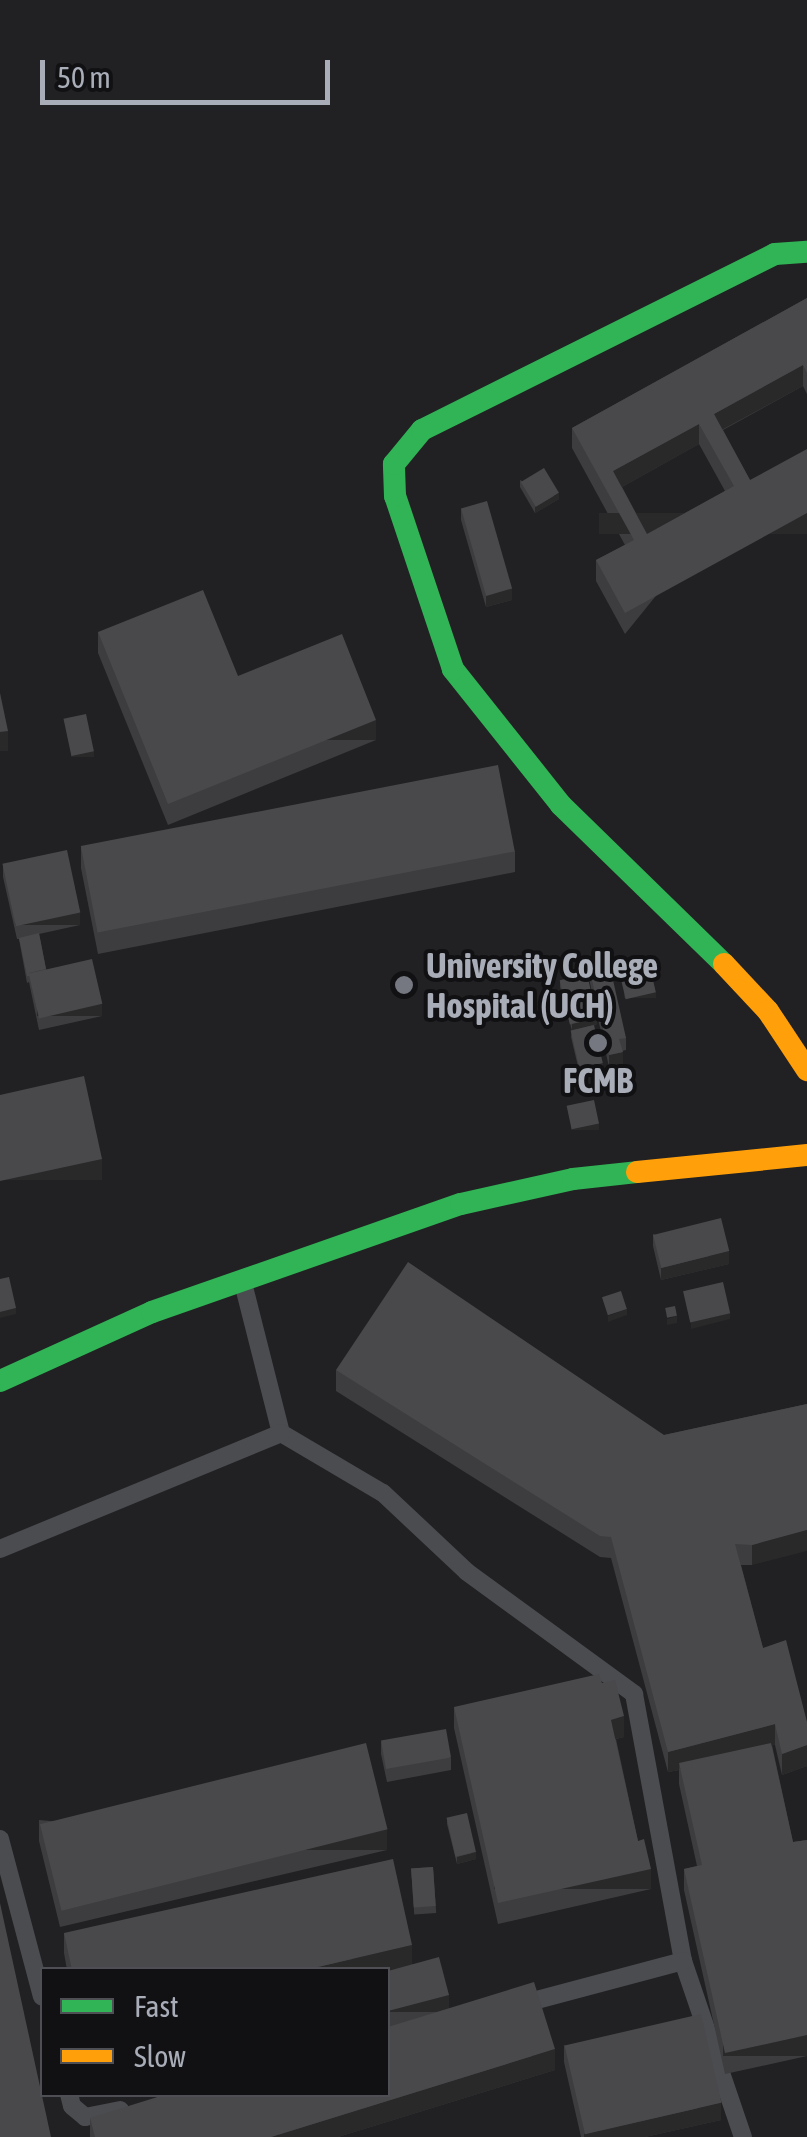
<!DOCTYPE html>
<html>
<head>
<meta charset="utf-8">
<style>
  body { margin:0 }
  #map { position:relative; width:807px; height:2137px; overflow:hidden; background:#171717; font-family:"Asap Condensed",sans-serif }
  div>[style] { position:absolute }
  .built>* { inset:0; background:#212123 }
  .lane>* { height:18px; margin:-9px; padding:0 9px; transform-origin:9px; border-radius:9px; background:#4b4c50 }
  .fast>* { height:22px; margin:-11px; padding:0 11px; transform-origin:11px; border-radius:11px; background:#30b455 }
  .slow>* { height:22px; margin:-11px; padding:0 11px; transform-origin:11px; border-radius:11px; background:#ff9f0a }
  .wall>* { inset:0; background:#3d3d3f; transform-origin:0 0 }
  .shaded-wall>* { inset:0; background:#29292a; transform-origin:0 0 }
  .building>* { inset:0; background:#49494c; transform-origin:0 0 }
  .dots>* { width:28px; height:28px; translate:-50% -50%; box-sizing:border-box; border:5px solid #111113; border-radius:50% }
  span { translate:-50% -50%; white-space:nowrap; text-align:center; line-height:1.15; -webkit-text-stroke:8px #111113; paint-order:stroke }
  .poi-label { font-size:35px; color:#a8adb8; font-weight:700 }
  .left { translate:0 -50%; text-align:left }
  .legend { position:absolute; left:40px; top:1967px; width:350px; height:130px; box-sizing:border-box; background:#111113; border:2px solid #4d4f55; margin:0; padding:12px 18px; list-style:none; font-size:30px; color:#a8adb8 }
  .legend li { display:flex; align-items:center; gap:20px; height:50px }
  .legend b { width:50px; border:2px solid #4d4f55 }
  .scale { position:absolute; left:40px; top:60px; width:290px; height:45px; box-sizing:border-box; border:5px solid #a8adb8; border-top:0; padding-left:12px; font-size:30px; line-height:35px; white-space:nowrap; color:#a8adb8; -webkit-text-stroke:8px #111113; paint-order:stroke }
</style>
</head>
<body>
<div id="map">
  <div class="built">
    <div style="clip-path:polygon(evenodd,0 0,807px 0,807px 2137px,0 2137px,0 0,42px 1970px,388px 1970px,388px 2094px,42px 2094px,42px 1970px)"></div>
  </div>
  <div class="lane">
    <div style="left:243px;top:1283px;width:155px;rotate:75.8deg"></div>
    <div style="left:281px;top:1433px;width:118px;rotate:30.5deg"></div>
    <div style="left:383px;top:1493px;width:115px;rotate:43.2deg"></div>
    <div style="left:467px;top:1572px;width:207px;rotate:36.1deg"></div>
    <div style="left:634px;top:1694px;width:271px;rotate:79.6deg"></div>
    <div style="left:683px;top:1961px;width:186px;rotate:71.2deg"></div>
    <div style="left:0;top:1549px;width:304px;rotate:-22.4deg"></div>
    <div style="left:0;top:1839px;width:163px;rotate:75.1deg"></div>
    <div style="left:518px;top:2005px;width:171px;rotate:-14.9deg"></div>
    <div style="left:69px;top:2094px;width:12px;rotate:76deg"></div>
    <div style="left:72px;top:2106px;width:17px;rotate:40deg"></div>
    <div style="left:85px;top:2117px;width:36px;rotate:-11deg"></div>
  </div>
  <div class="fast">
    <div style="left:724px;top:964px;width:228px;rotate:-135.7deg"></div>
    <div style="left:561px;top:805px;width:174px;rotate:-128.5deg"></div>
    <div style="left:453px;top:669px;width:182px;rotate:-108.5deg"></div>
    <div style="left:395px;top:496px;width:32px;rotate:-92deg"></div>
    <div style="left:394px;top:464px;width:44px;rotate:-50.5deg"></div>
    <div style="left:422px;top:430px;width:394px;rotate:-26.5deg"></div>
    <div style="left:775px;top:254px;width:32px;rotate:-4deg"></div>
    <div style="left:0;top:1381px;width:167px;rotate:-24.4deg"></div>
    <div style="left:152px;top:1312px;width:327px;rotate:-19.3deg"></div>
    <div style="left:461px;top:1204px;width:115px;rotate:-12.6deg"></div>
    <div style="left:573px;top:1179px;width:64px;rotate:-6.2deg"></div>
  </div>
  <div class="slow">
    <div style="left:724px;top:964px;width:64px;rotate:46.9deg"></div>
    <div style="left:768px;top:1011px;width:71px;rotate:56.5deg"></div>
    <div style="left:637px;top:1172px;width:171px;rotate:-5.7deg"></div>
  </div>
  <div class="wall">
    <div style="clip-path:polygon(evenodd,807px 298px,807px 394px,803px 386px,723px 430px,750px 480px,625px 634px,596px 581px,596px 560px,625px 545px,572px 448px,572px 428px,807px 298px,699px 444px,725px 491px,647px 534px,622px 487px,699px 444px)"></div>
    <div style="clip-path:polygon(520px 480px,559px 499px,535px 513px,520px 487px)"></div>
    <div style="clip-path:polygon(461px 508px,512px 600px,486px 607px,461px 520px)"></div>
    <div style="clip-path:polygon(98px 632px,238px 676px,376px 740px,168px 825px,98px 653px)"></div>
    <div style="clip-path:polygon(81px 848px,515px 851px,515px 872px,98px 954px,81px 868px)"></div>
    <div style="clip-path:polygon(3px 865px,80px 925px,39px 934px,46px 969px,102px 1016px,39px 1030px,29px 982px,27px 983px,19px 939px,17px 939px,3px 877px)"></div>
    <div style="clip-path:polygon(589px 967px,626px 1038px,626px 1050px,622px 1051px,623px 1064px,609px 1067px,589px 979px)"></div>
    <div style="clip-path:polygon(560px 981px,597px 1024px,592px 1026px,603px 1069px,580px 1075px,571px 1037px,572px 1031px,560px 987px)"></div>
    <div style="clip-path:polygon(653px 1234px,729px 1264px,661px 1280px,653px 1246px)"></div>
    <div style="clip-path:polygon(336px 1370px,664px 1435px,807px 1404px,752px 1565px,741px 1565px,763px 1648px,807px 1722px,807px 1766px,782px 1775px,775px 1745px,772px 1745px,793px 1842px,807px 1840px,807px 2056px,725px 2074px,684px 1890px,684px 1869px,697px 1866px,679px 1784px,679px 1770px,668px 1772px,611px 1558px,600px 1557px,336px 1391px)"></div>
    <div style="clip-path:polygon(454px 1707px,624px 1737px,616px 1739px,638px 1841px,651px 1889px,498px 1924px,454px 1728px)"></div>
    <div style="clip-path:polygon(381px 1742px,451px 1758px,451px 1770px,387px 1782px,381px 1754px)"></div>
    <div style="clip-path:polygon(447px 1818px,476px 1859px,457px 1864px,447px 1824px)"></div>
    <div style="clip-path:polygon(39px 1820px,387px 1850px,60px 1927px,39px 1841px)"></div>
    <div style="left:433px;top:1867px;width:46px;height:22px;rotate:86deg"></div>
    <div style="clip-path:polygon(64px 1933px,412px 1964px,449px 2008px,555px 2070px,338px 2137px,90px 2137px,90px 2118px,388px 2094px,388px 1970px,67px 1970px,64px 1953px)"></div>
    <div style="clip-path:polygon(564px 2045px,721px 2120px,645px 2137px,581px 2137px,564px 2062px)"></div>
  </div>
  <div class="shaded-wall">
    <div style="clip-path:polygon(803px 365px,803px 386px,714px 434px,714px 414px)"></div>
    <div style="clip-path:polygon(699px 424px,699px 444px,613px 492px,613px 471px)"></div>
    <div style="clip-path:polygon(559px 493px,559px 499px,535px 513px,535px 507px)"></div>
    <div style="left:807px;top:513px;width:21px;height:208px;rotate:90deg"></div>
    <div style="clip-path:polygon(512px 588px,512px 600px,486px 607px,486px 595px)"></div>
    <div style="left:376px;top:720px;width:20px;height:224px;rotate:90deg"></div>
    <div style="left:8px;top:731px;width:20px;height:8px;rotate:90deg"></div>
    <div style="left:94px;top:751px;width:6px;height:23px;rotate:90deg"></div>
    <div style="left:80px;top:913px;width:12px;height:65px;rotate:90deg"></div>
    <div style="left:656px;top:992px;width:6px;height:32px;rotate:90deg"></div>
    <div style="left:102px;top:1004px;width:12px;height:65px;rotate:90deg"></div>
    <div style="clip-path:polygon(597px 1018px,597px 1024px,572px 1031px,572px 1024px)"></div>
    <div style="clip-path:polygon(623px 1052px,623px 1064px,609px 1067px,609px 1055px)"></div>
    <div style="clip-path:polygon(603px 1063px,603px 1069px,580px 1075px,580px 1068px)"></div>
    <div style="left:599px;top:1123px;width:7px;height:28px;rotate:90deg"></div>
    <div style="left:102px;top:1159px;width:21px;height:104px;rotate:90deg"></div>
    <div style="clip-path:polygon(729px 1251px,729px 1264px,661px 1280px,661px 1268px)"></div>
    <div style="clip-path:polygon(16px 1308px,16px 1314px,0 1318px,0 1312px)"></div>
    <div style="clip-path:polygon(627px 1309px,627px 1315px,608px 1322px,608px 1316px)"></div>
    <div style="clip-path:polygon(730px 1313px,730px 1319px,691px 1329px,691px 1322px)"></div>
    <div style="clip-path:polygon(677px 1316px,677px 1323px,667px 1325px,667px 1319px)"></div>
    <div style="clip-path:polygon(807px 1530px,807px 1551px,752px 1565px,752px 1545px)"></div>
    <div style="clip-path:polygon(624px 1716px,624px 1737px,611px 1740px,611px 1720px)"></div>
    <div style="clip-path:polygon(775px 1724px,775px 1745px,680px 1769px,679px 1763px,679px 1770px,668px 1772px,668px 1752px)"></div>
    <div style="clip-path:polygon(807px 1745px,807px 1766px,782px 1775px,782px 1754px)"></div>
    <div style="left:387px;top:1829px;width:21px;height:336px;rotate:90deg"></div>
    <div style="clip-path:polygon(476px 1852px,476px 1859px,457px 1864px,457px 1857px)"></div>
    <div style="left:651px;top:1869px;width:20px;height:157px;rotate:90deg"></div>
    <div style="clip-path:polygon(412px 1945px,412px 1966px,388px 1972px,388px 1970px,305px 1970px)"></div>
    <div style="left:449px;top:1995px;width:17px;height:63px;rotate:90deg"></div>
    <div style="left:807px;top:2035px;width:21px;height:84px;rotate:90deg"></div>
    <div style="clip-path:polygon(555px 2049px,555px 2070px,338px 2137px,271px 2137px)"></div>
    <div style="clip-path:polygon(721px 2103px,721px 2120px,645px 2137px,584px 2137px,584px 2134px)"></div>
  </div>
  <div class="building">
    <div style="clip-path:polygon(evenodd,807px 298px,807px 373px,803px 365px,714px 414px,750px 480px,807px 449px,807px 513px,625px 613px,596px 560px,634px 540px,572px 428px,807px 298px,699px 424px,734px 486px,647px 534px,613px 471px,699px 424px)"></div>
    <div style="left:544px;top:468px;width:29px;height:27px;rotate:59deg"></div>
    <div style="left:487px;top:501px;width:91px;height:27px;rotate:74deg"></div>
    <div style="clip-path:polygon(203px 590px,238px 676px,342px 634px,376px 720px,168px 804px,98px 632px)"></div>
    <div style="clip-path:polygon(0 693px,8px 731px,0 732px)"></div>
    <div style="left:86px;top:714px;width:38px;height:23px;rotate:78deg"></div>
    <div style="left:498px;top:765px;width:88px;height:425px;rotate:79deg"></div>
    <div style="left:67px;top:850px;width:64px;height:66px;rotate:78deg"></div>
    <div style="clip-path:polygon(39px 933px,46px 969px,29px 973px,30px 976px,27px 976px,19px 938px)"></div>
    <div style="left:92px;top:959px;width:46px;height:65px;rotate:77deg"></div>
    <div style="clip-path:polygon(609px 962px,626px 1038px,619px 1039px,623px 1052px,609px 1055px,589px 967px)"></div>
    <div style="left:650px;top:967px;width:26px;height:31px;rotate:77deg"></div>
    <div style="left:587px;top:974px;width:45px;height:28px;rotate:77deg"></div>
    <div style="left:594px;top:1025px;width:39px;height:24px;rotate:77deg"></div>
    <div style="clip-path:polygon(84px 1076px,102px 1159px,0 1181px,0 1095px)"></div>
    <div style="left:594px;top:1100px;width:24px;height:28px;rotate:78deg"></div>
    <div style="left:721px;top:1218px;width:34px;height:70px;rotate:76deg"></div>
    <div style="clip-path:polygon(408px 1262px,664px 1435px,807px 1404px,807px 1530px,752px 1545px,735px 1544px,763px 1648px,786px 1640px,807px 1722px,807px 1745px,782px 1754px,775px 1724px,668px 1752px,611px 1537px,600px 1536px,336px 1370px)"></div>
    <div style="clip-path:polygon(9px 1277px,16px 1308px,0 1312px,0 1279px)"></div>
    <div style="left:723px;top:1282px;width:32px;height:41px;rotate:77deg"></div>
    <div style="left:621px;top:1291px;width:19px;height:20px;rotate:72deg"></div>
    <div style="left:675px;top:1306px;width:10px;height:10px;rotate:79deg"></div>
    <div style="clip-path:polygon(599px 1674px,602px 1683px,615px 1680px,624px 1716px,611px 1720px,638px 1841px,644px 1839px,651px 1869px,498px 1903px,454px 1707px)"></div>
    <div style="left:446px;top:1729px;width:29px;height:66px;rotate:80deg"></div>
    <div style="left:366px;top:1743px;width:89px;height:336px;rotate:76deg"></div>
    <div style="clip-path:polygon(771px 1743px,793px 1842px,807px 1840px,807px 2035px,725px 2053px,684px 1869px,702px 1865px,679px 1763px)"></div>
    <div style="left:467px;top:1813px;width:40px;height:21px;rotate:77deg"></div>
    <div style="clip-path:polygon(393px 1859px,412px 1945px,305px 1970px,72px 1970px,64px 1933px)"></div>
    <div style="left:433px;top:1867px;width:39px;height:22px;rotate:86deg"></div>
    <div style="clip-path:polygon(0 1903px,51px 2137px,0 2137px)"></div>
    <div style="clip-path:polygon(439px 1957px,449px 1995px,388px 2011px,388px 1971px)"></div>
    <div style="clip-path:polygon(534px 1982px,555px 2049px,271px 2137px,95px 2137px,90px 2118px,167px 2094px,388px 2094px,388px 2027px)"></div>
    <div style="left:701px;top:2014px;width:91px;height:140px;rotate:77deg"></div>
  </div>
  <div class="dots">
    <div style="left:404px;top:985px;background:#757880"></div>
    <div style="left:598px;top:1043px;background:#757880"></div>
  </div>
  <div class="poi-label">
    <span class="left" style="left:426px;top:985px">University College<br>Hospital (UCH)</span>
    <span style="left:598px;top:1080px">FCMB</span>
  </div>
  <ul class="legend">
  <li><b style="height:12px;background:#30b455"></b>Fast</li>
  <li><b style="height:12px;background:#ff9f0a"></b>Slow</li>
  </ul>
  <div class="scale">50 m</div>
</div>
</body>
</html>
